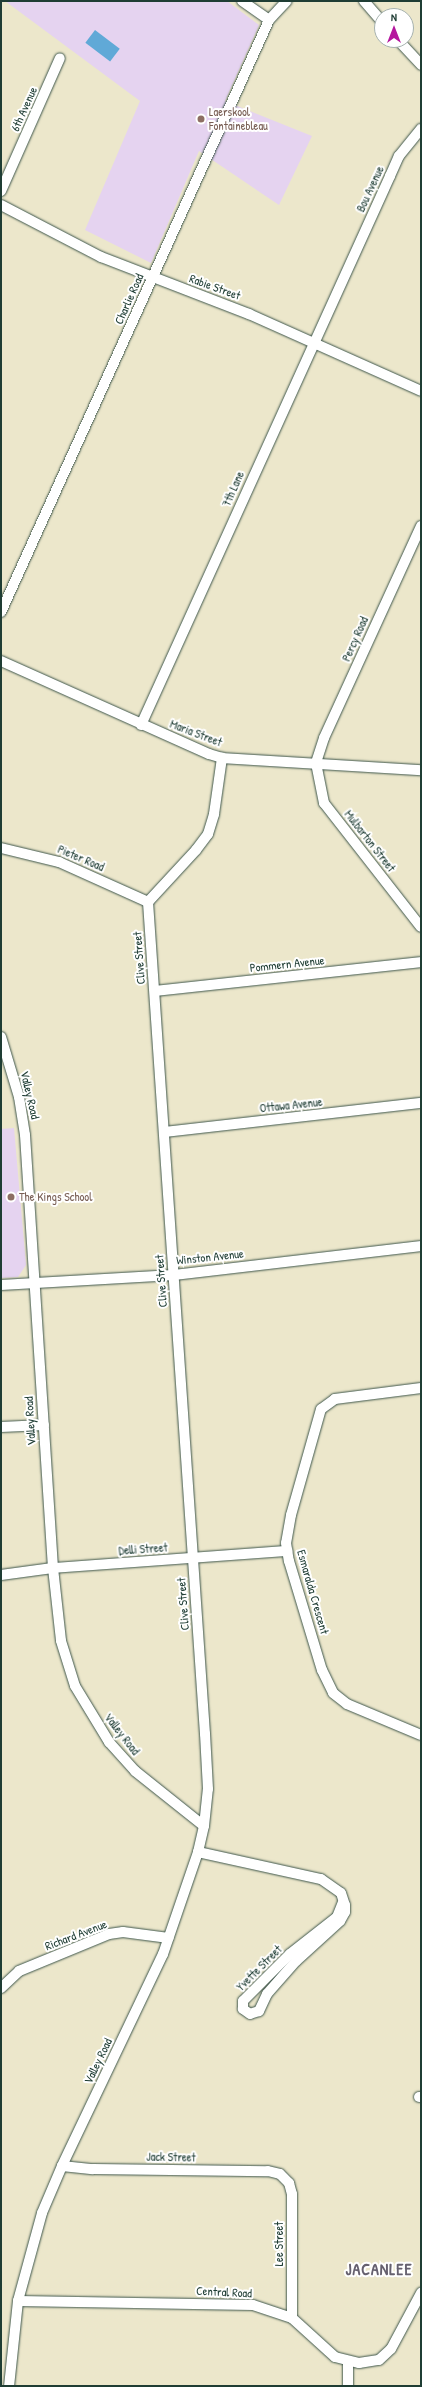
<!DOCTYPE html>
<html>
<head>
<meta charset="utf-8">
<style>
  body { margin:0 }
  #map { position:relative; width:422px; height:2387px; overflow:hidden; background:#ece7cb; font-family:"Patrick Hand",sans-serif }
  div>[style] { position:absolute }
  .built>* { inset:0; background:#e5d3f0 }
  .water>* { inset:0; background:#60a9d7; transform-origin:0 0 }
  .roads { filter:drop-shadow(0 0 1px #3e564b) drop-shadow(0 0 1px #3e564b) }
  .minor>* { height:10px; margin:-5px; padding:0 5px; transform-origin:5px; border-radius:5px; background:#fff }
  .dots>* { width:11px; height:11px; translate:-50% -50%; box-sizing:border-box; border:2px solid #fff; border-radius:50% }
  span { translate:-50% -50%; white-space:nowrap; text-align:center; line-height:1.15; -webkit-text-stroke:4px #fff; paint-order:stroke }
  .street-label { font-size:12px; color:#1f3d34 }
  .education-label { font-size:12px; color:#785e54 }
  .left { translate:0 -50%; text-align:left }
  .district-label { font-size:16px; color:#66616f; font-weight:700; letter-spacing:1px }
  .frame { position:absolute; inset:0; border:2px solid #1f3d34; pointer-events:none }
  .north { position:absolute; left:374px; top:8px; width:40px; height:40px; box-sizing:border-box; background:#fff; border:1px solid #a5b1ae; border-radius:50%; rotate:0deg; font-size:11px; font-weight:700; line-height:16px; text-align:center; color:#1f3d34 }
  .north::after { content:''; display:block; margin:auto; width:14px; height:18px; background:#b5179e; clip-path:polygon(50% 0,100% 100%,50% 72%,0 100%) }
</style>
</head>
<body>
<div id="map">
  <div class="built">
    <div style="clip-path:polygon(5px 1px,227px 1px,259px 25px,225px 101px,312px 136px,279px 205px,199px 151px,151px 263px,85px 230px,140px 101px)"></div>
    <div style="clip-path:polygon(14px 1128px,26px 1265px,18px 1277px,1px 1278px,1px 1129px)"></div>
  </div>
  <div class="water">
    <div style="left:95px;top:30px;width:31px;height:16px;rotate:37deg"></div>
  </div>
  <div class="roads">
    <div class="minor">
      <div style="left:242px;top:1px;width:33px;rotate:35deg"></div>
      <div style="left:364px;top:1px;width:28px;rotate:49deg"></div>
      <div style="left:398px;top:40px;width:34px;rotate:47deg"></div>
      <div style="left:1px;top:191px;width:145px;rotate:-66.1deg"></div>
      <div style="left:1px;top:205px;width:113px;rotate:27.5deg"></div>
      <div style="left:101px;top:257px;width:159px;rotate:21.1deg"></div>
      <div style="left:249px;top:314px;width:188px;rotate:24.1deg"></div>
      <div style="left:421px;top:526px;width:233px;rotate:114.6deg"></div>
      <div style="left:324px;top:738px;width:26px;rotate:108deg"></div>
      <div style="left:316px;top:763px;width:41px;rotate:78.7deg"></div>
      <div style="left:324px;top:803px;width:157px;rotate:52deg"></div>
      <div style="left:1px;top:612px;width:650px;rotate:-65.64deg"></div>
      <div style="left:269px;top:20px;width:26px;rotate:-47deg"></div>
      <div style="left:1px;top:661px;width:228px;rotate:24.1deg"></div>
      <div style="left:209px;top:754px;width:14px;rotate:17deg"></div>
      <div style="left:222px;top:758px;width:199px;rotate:3.5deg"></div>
      <div style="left:141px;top:725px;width:603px;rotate:-65.6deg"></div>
      <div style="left:390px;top:176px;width:22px;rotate:-66deg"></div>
      <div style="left:399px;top:156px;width:35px;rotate:-51deg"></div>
      <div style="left:1px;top:848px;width:60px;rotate:13.6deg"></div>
      <div style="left:59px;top:862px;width:98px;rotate:24.2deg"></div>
      <div style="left:155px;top:991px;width:268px;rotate:-6.2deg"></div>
      <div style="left:1px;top:1037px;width:63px;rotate:73.3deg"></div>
      <div style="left:19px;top:1097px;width:38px;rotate:81deg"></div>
      <div style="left:25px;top:1135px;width:434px;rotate:86.3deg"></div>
      <div style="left:53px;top:1568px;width:73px;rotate:83.7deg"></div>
      <div style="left:61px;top:1641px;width:47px;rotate:72.7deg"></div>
      <div style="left:75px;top:1686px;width:66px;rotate:58.7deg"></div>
      <div style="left:109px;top:1742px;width:39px;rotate:48deg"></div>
      <div style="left:135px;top:1771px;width:88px;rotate:38.6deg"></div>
      <div style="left:204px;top:1826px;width:27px;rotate:103deg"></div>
      <div style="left:198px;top:1852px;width:108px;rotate:108.9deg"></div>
      <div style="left:163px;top:1954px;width:235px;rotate:115.5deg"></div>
      <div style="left:62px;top:2166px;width:51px;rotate:113.1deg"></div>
      <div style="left:42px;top:2213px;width:91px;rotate:105.3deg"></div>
      <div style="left:18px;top:2301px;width:85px;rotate:96deg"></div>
      <div style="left:165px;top:1132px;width:258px;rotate:-6.5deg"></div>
      <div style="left:1px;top:1285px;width:173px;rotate:-3.3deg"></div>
      <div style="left:174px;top:1275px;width:249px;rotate:-6.7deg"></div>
      <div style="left:421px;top:1388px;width:87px;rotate:172.7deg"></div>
      <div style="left:335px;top:1399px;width:17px;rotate:144deg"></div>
      <div style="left:321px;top:1409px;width:110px;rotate:105.8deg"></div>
      <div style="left:291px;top:1515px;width:28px;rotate:100deg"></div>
      <div style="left:286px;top:1543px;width:18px;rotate:81deg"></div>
      <div style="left:289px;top:1561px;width:114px;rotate:73.2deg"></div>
      <div style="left:322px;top:1670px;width:25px;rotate:64deg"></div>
      <div style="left:333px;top:1693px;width:18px;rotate:38deg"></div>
      <div style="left:347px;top:1704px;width:80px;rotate:22.7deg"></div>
      <div style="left:1px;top:1427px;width:43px;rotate:-2.7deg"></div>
      <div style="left:1px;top:1575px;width:52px;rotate:-7.7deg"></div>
      <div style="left:53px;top:1568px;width:235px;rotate:-4.2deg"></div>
      <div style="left:204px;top:1826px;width:37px;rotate:-84deg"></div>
      <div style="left:208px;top:1789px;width:55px;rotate:-93.1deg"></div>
      <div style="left:205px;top:1734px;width:834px;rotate:-93.92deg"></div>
      <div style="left:148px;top:902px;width:71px;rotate:-47.3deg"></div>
      <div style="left:196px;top:850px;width:20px;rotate:-53deg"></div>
      <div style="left:208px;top:834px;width:21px;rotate:-73deg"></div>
      <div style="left:214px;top:814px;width:57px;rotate:-81.9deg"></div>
      <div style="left:198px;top:1852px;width:126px;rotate:12.4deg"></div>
      <div style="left:321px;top:1879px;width:24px;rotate:35deg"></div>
      <div style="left:341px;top:1893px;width:13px;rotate:72deg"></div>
      <div style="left:345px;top:1905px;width:7px;rotate:90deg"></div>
      <div style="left:345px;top:1912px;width:10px;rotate:119deg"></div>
      <div style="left:340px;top:1921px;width:59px;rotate:137.7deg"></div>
      <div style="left:296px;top:1961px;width:44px;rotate:131.3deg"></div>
      <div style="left:267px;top:1994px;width:19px;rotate:115deg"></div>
      <div style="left:259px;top:2011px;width:9px;rotate:162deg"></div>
      <div style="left:250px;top:2014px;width:9px;rotate:-144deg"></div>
      <div style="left:243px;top:2009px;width:8px;rotate:-90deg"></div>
      <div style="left:243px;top:2001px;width:66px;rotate:-45deg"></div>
      <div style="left:290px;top:1954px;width:60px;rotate:-38.2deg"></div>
      <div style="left:337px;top:1917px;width:16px;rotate:-68deg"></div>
      <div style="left:1px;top:1988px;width:25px;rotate:-43deg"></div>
      <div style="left:19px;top:1971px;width:97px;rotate:-22.3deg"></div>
      <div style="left:109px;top:1934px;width:14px;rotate:-8deg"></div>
      <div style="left:123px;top:1932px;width:46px;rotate:7.4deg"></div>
      <div style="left:419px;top:2097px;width:2px"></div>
      <div style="left:62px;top:2166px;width:31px;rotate:6deg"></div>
      <div style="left:93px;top:2169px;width:175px;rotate:0.7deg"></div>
      <div style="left:268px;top:2171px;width:12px;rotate:14deg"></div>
      <div style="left:280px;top:2174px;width:13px;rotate:45deg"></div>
      <div style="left:289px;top:2183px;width:11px;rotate:75deg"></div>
      <div style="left:292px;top:2194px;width:124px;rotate:90deg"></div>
      <div style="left:18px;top:2301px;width:235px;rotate:1deg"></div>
      <div style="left:253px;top:2305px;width:41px;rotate:18.4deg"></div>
      <div style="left:292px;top:2318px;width:58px;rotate:42.2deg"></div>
      <div style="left:335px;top:2357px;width:25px;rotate:14deg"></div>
      <div style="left:359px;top:2363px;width:20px;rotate:-9deg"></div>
      <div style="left:379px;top:2360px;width:16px;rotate:-43deg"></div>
      <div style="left:391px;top:2349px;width:64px;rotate:-61.8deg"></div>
      <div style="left:348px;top:2386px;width:24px;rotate:-90deg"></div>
    </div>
  </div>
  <div class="dots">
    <div style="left:201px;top:119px;background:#8d6e63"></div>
    <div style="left:11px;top:1197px;background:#8d6e63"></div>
  </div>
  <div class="street-label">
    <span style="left:24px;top:109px;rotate:-66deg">6th Avenue</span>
    <span style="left:370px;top:189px;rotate:-65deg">Bou Avenue</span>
    <span style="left:215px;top:287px;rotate:20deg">Rabie Street</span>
    <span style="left:129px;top:299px;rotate:-66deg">Charlie Road</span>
    <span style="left:233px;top:489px;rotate:-66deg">7th Lane</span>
    <span style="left:355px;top:639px;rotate:-66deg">Percy Road</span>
    <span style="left:196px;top:733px;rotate:21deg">Maria Street</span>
    <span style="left:370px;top:841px;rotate:52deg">Mulbarton Street</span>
    <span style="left:81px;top:858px;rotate:23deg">Pieter Road</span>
    <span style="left:139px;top:958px;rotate:-94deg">Clive Street</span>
    <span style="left:287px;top:964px;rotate:-6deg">Pommern Avenue</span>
    <span style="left:30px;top:1095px;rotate:77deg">Valley Road</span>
    <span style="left:291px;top:1105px;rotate:-6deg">Ottawa Avenue</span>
    <span style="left:210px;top:1257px;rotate:-6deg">Winston Avenue</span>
    <span style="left:161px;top:1281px;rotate:-94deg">Clive Street</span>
    <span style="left:30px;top:1421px;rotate:-93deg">Valley Road</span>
    <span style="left:143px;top:1549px;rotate:-4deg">Delli Street</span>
    <span style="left:313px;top:1592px;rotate:74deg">Esmaralda Crescent</span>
    <span style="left:183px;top:1604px;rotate:-94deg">Clive Street</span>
    <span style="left:122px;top:1734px;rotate:52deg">Valley Road</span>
    <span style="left:76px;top:1935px;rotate:-21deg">Richard Avenue</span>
    <span style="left:259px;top:1968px;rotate:-45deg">Yvette Street</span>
    <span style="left:98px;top:2061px;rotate:-64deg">Valley Road</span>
    <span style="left:171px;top:2157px;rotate:1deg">Jack Street</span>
    <span style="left:279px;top:2244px;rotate:-90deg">Lee Street</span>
    <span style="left:224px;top:2292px;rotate:3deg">Central Road</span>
  </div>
  <div class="education-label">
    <span class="left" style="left:209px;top:119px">Laerskool<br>Fontainebleau</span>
    <span class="left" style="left:19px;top:1197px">The Kings School</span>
  </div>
  <div class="district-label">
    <span style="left:379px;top:2269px">JACANLEE</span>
  </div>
  <div class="frame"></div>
  <div class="north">N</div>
</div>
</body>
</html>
